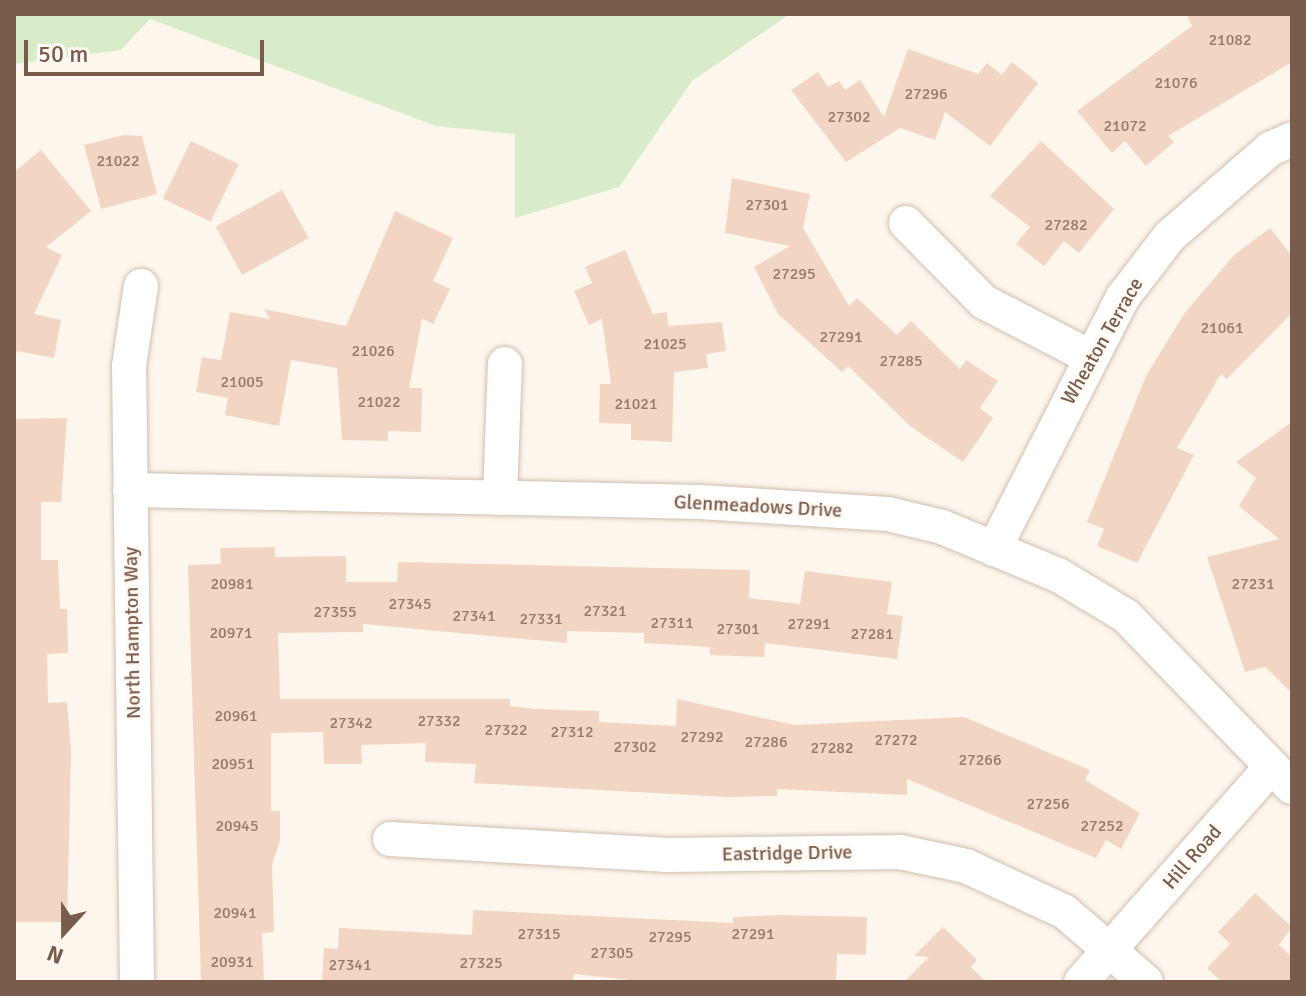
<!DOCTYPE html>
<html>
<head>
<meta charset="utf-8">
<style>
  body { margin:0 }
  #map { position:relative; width:1306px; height:996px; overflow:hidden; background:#fdf6ec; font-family:Signika,sans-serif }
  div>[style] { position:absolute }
  .green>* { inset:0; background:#d8ecc9 }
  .building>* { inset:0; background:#f3d5c3; transform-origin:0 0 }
  .roads { filter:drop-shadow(0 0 2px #d1beb0) drop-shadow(0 0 2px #d1beb0) }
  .minor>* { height:34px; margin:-17px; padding:0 17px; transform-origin:17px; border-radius:17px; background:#fff }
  span { translate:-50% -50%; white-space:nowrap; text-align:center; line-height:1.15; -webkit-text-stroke:6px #fffaf3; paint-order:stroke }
  .number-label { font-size:16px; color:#987a6a }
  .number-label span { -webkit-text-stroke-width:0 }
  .street-label { font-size:20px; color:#7a5c4d }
  .frame { position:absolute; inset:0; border:16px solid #7a5c4d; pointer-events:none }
  .north { position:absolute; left:24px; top:892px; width:80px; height:80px; -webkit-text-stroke:6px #fffaf3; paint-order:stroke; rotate:201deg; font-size:22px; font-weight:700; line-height:32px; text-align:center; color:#7a5c4d }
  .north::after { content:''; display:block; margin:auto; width:28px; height:36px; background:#7a5c4d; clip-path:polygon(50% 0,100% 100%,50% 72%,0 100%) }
  .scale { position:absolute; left:24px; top:40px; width:240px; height:36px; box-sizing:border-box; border:4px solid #7a5c4d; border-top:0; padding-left:10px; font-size:24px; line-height:28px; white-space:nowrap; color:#7a5c4d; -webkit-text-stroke:6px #fffaf3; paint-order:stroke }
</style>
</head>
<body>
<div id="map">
  <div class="green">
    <div style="clip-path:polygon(14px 14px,790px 14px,692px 81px,619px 187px,515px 218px,515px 134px,436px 126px,150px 19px,121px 50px,14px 64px)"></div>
  </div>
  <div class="building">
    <div style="clip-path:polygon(1186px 14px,1292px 14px,1292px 62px,1168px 136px,1174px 142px,1146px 166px,1125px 141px,1112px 153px,1077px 111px,1192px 26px)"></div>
    <div style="clip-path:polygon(908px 49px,978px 74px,987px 63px,1002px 75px,1012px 62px,1038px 83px,990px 146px,945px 112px,935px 140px,900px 128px,846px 162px,791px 90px,818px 72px,828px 87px,839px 81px,845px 90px,860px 80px,884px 117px)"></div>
    <div style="clip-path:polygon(124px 135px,142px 136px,157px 194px,101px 209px,84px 145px)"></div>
    <div style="left:191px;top:141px;width:53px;height:64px;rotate:26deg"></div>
    <div style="clip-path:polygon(1041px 141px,1114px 209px,1079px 253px,1064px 241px,1044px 266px,1016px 244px,1030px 227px,990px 196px)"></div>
    <div style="clip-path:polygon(41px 150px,91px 211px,46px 247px,62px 255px,34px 314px,61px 320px,54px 358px,17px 351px,14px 358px,14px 172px)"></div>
    <div style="clip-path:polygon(732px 178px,810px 194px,803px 228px,849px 306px,857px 298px,897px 335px,911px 321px,960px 369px,966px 360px,998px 381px,980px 408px,993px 418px,963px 462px,910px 426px,848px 366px,842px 372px,778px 314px,754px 267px,790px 246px,725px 233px)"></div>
    <div style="left:282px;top:190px;width:55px;height:76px;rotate:61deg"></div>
    <div style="clip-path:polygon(395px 211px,453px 238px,433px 281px,450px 289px,433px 324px,422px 319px,409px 388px,422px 388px,421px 432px,388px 431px,388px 441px,342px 440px,337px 368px,291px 360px,279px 426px,225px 415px,228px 398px,196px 392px,202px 357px,221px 360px,230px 312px,270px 319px,264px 309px,346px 326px)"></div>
    <div style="clip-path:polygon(1270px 228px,1292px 256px,1292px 313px,1227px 379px,1221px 374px,1177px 448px,1194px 455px,1137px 563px,1097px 546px,1104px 529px,1087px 522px,1146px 376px,1184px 314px,1234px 255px)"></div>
    <div style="clip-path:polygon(625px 250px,653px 314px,667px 312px,668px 326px,722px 322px,726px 351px,706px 354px,708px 368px,674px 372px,672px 442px,631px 440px,631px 424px,599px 423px,600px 384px,611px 384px,602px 319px,589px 325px,574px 291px,592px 283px,585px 267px)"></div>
    <div style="clip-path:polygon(67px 418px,61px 502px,41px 502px,41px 560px,58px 560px,60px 609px,67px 609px,68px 653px,47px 654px,48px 703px,67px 702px,71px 751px,67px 922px,14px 922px,14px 419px)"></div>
    <div style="clip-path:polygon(1292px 422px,1292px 693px,1265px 667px,1245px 672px,1207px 557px,1279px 539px,1239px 506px,1256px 478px,1236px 462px)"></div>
    <div style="clip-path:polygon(275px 547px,275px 557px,346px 556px,346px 582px,397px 582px,398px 562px,750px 570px,749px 598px,800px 604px,805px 571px,892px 582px,887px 614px,903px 616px,897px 659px,765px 643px,764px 657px,710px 655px,710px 647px,644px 643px,644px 633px,567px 631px,567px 643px,363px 624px,363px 632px,278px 633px,280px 699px,510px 699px,510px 706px,535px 709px,599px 711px,599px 722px,676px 726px,677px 699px,795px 725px,964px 717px,1090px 770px,1085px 780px,1140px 813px,1121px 849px,1106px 840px,1096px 858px,907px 779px,907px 795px,777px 789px,777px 796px,727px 797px,474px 783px,476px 764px,425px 762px,426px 743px,361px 745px,362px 764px,324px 764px,323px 732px,271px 733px,271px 811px,280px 811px,280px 840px,272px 865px,274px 932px,262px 933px,264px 982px,201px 981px,188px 565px,221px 564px,220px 548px)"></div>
    <div style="clip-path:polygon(1255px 893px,1292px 927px,1279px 945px,1292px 957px,1292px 982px,1222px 982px,1207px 968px,1230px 944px,1218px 932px)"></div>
    <div style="clip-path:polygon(473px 910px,733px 923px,733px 917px,782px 915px,867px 917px,866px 955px,837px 954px,836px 980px,649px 982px,574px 974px,573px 982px,322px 982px,324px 948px,338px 949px,339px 928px,472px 935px)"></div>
    <div style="clip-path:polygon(943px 927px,977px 960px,971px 967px,986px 982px,904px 982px,929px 957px,914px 956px)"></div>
  </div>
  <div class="roads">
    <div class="minor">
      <div style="left:906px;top:223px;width:111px;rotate:45.4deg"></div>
      <div style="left:984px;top:302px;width:117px;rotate:27.4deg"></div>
      <div style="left:130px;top:490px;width:571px;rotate:1.2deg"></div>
      <div style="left:701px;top:502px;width:187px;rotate:3.7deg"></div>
      <div style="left:888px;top:514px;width:56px;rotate:13.5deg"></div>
      <div style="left:942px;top:527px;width:126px;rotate:22.5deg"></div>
      <div style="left:1058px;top:575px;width:79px;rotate:31.1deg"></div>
      <div style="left:1126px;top:616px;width:238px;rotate:45.9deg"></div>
      <div style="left:500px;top:498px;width:134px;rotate:-87.9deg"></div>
      <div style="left:994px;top:549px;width:283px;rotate:-62.9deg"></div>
      <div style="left:1123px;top:297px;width:77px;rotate:-52.4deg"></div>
      <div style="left:1170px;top:236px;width:133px;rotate:-41deg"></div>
      <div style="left:1270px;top:149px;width:24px;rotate:-24deg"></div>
      <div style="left:390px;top:839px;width:275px;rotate:3.3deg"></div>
      <div style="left:665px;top:855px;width:235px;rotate:-0.7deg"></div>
      <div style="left:900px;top:852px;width:67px;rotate:12deg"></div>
      <div style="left:966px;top:866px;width:109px;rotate:24.9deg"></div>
      <div style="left:1065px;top:912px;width:107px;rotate:40.8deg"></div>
      <div style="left:137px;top:982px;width:616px;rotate:-90.74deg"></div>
      <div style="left:129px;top:366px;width:81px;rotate:-81.5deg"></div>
      <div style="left:1081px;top:982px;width:287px;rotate:-48.5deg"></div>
    </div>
  </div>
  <div class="number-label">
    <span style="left:1230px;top:40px">21082</span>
    <span style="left:1176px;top:83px">21076</span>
    <span style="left:926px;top:94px">27296</span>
    <span style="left:849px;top:117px">27302</span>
    <span style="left:1125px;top:126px">21072</span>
    <span style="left:118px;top:161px">21022</span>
    <span style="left:767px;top:205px">27301</span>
    <span style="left:1066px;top:225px">27282</span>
    <span style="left:794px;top:274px">27295</span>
    <span style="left:1222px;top:328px">21061</span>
    <span style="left:841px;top:337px">27291</span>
    <span style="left:665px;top:344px">21025</span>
    <span style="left:373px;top:351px">21026</span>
    <span style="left:901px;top:361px">27285</span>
    <span style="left:242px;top:382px">21005</span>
    <span style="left:379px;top:402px">21022</span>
    <span style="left:636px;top:404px">21021</span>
    <span style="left:232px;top:584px">20981</span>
    <span style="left:1253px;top:584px">27231</span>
    <span style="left:410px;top:604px">27345</span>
    <span style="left:605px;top:611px">27321</span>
    <span style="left:335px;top:612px">27355</span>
    <span style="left:474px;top:616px">27341</span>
    <span style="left:541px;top:619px">27331</span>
    <span style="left:672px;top:623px">27311</span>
    <span style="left:809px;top:624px">27291</span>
    <span style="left:738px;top:629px">27301</span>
    <span style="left:231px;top:633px">20971</span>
    <span style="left:872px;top:634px">27281</span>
    <span style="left:236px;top:716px">20961</span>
    <span style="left:439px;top:721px">27332</span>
    <span style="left:351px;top:723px">27342</span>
    <span style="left:506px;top:730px">27322</span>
    <span style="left:572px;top:732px">27312</span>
    <span style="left:702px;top:737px">27292</span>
    <span style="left:896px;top:740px">27272</span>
    <span style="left:766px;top:742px">27286</span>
    <span style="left:635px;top:747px">27302</span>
    <span style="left:832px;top:748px">27282</span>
    <span style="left:980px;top:760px">27266</span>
    <span style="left:233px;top:764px">20951</span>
    <span style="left:1048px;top:804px">27256</span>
    <span style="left:237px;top:826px">20945</span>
    <span style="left:1102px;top:826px">27252</span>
    <span style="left:235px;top:913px">20941</span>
    <span style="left:539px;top:934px">27315</span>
    <span style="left:753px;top:934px">27291</span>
    <span style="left:670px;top:937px">27295</span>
    <span style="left:612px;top:953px">27305</span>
    <span style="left:232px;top:962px">20931</span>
    <span style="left:481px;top:963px">27325</span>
    <span style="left:350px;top:965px">27341</span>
  </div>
  <div class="street-label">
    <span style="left:1102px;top:341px;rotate:-60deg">Wheaton Terrace</span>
    <span style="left:758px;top:506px;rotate:3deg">Glenmeadows Drive</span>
    <span style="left:132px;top:633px;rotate:-91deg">North Hampton Way</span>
    <span style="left:787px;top:853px;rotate:-1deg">Eastridge Drive</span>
    <span style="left:1192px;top:857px;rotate:-49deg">Hill Road</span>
  </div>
  <div class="frame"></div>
  <div class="north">N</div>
  <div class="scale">50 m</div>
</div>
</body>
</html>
